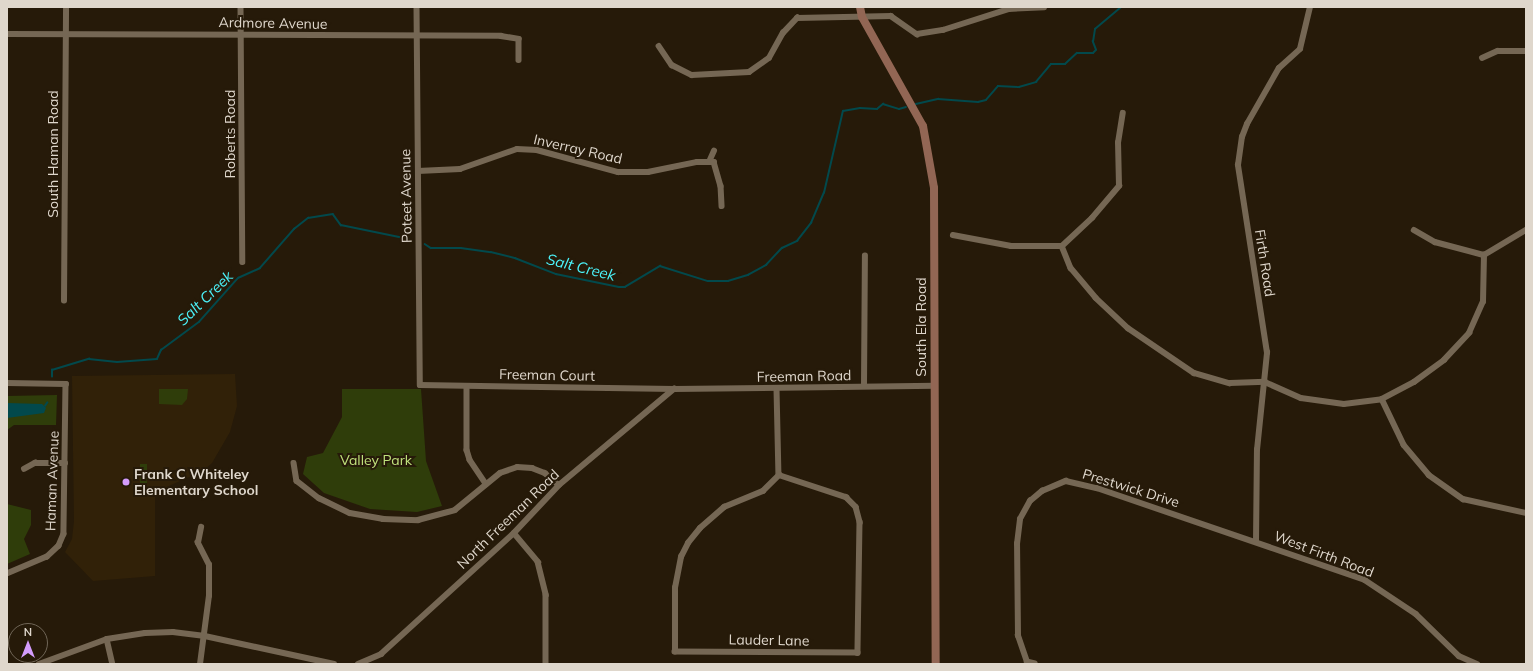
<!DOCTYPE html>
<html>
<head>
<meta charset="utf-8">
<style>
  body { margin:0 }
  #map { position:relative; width:1533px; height:671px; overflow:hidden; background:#261a09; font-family:Mulish,sans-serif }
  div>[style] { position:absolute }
  .built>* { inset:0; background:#312108 }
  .green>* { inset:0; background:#2f3d0a; transform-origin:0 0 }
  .water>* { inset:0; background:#02494c }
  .stream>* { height:1.5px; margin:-0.75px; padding:0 0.75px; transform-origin:0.75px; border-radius:0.75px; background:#02494c }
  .minor>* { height:5.5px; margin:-2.75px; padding:0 2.75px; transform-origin:2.75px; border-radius:2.75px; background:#756754 }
  .secondary>* { height:8px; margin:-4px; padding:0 4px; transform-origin:4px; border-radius:4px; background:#926654 }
  .dots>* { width:11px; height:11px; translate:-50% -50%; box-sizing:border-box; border:2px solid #261a09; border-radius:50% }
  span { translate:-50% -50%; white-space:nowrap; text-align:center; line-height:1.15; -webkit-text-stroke:4px #261a09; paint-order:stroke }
  .street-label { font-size:14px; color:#dfd7cc }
  .park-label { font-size:14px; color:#c0e17c }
  .poi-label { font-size:14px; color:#dfd7cc; font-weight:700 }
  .left { translate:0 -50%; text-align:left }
  .water-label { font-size:15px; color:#4bf2f9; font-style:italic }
  .frame { position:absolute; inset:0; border:8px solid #dfd7cc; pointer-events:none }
  .north { position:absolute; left:8px; top:623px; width:40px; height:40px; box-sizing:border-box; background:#261a09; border:1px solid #706657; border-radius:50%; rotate:0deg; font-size:11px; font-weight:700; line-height:16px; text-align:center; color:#dfd7cc }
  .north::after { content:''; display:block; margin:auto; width:14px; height:18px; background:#d49cfc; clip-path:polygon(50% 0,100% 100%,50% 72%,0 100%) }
</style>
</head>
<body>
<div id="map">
  <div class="built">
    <div style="clip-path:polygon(235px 374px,237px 406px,230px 432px,212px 463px,203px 471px,155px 492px,155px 576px,93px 581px,65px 552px,72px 539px,74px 521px,72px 376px)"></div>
  </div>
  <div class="green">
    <div style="clip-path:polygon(159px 389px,188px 389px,187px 399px,182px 405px,159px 404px)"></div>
    <div style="clip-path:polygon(342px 389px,421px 389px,426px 461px,442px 506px,417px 512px,370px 509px,324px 493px,303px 474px,307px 457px,323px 453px,342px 417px)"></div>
    <div style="clip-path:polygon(57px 395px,56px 425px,14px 425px,7px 430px,7px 396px)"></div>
    <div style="left:140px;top:464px;width:7px;height:23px"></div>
    <div style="clip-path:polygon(7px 504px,31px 510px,31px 525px,24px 539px,30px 554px,7px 564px)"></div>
  </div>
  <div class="water">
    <div style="clip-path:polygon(7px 403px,42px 404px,46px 408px,44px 413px,7px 418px)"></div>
  </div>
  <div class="stream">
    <div style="left:916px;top:104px;width:23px;rotate:-13deg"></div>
    <div style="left:938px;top:99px;width:40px;rotate:4.3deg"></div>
    <div style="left:978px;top:102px;width:8px;rotate:-14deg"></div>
    <div style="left:986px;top:100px;width:18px;rotate:-49deg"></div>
    <div style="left:998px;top:86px;width:21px;rotate:3deg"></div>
    <div style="left:1019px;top:87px;width:18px;rotate:-16deg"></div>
    <div style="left:1036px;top:82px;width:23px;rotate:-50deg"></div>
    <div style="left:1051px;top:64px;width:14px"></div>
    <div style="left:1065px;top:64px;width:16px;rotate:-43deg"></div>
    <div style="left:1077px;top:53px;width:16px"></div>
    <div style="left:1093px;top:53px;width:4px;rotate:-45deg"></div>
    <div style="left:1096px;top:50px;width:9px;rotate:-111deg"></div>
    <div style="left:1093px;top:42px;width:13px;rotate:-81deg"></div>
    <div style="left:1095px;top:29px;width:34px;rotate:-40deg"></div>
    <div style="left:425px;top:244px;width:7px;rotate:34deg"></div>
    <div style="left:431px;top:248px;width:30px"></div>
    <div style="left:461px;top:248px;width:30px;rotate:8deg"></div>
    <div style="left:491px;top:252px;width:25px;rotate:14deg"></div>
    <div style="left:515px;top:258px;width:44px;rotate:21.3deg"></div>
    <div style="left:556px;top:274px;width:64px;rotate:11.7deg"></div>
    <div style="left:619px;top:287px;width:6px"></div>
    <div style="left:625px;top:287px;width:41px;rotate:-31deg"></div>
    <div style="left:660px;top:266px;width:50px;rotate:17.4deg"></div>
    <div style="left:708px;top:281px;width:20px"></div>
    <div style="left:728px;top:281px;width:21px;rotate:-17deg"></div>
    <div style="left:748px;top:275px;width:21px;rotate:-29deg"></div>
    <div style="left:766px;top:265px;width:23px;rotate:-47deg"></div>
    <div style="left:782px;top:248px;width:17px;rotate:-25deg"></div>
    <div style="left:797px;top:241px;width:23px;rotate:-52deg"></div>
    <div style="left:811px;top:223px;width:33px;rotate:-67deg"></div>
    <div style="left:824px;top:193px;width:84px;rotate:-77deg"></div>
    <div style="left:843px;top:111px;width:17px;rotate:-10deg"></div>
    <div style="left:860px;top:108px;width:17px;rotate:3deg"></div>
    <div style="left:877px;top:109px;width:8px;rotate:-40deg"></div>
    <div style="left:883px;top:104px;width:17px;rotate:17deg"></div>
    <div style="left:899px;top:109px;width:7px;rotate:-16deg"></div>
    <div style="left:52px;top:377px;width:7px;rotate:-90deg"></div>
    <div style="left:52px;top:370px;width:39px;rotate:-17deg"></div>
    <div style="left:89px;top:359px;width:28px;rotate:6deg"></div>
    <div style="left:117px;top:362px;width:40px;rotate:-4.3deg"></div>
    <div style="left:157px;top:359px;width:10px;rotate:-66deg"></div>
    <div style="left:161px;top:350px;width:47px;rotate:-36.4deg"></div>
    <div style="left:199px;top:322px;width:59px;rotate:-48.4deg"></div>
    <div style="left:238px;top:278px;width:24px;rotate:-24deg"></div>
    <div style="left:260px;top:268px;width:52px;rotate:-48.9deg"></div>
    <div style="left:294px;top:229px;width:18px;rotate:-38deg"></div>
    <div style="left:308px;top:218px;width:25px;rotate:-9deg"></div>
    <div style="left:333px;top:214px;width:14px;rotate:54deg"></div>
    <div style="left:341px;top:225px;width:69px;rotate:11.6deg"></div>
    <div style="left:45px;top:406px;width:4px;rotate:-56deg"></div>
  </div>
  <div class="minor">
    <div style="left:241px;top:7px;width:255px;rotate:89.6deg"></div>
    <div style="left:417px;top:7px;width:378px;rotate:89.5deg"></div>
    <div style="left:420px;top:385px;width:254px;rotate:0.9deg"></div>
    <div style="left:674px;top:389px;width:261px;rotate:-0.7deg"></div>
    <div style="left:7px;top:34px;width:494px;rotate:0.2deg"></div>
    <div style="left:501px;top:36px;width:18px;rotate:9deg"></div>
    <div style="left:519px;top:39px;width:21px;rotate:90deg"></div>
    <div style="left:659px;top:46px;width:23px;rotate:56deg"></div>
    <div style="left:672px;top:65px;width:22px;rotate:27deg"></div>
    <div style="left:692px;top:75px;width:57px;rotate:-3deg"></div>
    <div style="left:749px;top:72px;width:24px;rotate:-35deg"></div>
    <div style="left:769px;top:58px;width:29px;rotate:-61deg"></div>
    <div style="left:783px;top:33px;width:21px;rotate:-47deg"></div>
    <div style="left:797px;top:18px;width:94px;rotate:-1.2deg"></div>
    <div style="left:891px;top:16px;width:32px;rotate:35deg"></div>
    <div style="left:917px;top:34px;width:26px;rotate:-9deg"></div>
    <div style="left:943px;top:30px;width:69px;rotate:-17.7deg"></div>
    <div style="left:1009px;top:9px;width:35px;rotate:-3deg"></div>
    <div style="left:1482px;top:58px;width:17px;rotate:-24deg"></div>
    <div style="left:1498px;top:51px;width:28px"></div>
    <div style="left:709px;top:162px;width:12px;rotate:-66deg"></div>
    <div style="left:418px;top:171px;width:42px;rotate:-2.7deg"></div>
    <div style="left:460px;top:169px;width:60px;rotate:-19.3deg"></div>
    <div style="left:517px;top:149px;width:20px;rotate:3deg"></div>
    <div style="left:537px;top:150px;width:84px;rotate:15.2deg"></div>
    <div style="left:618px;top:172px;width:30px"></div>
    <div style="left:648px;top:172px;width:50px;rotate:-11.5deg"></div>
    <div style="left:697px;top:162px;width:17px"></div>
    <div style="left:714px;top:162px;width:25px;rotate:74deg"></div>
    <div style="left:721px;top:186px;width:20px;rotate:87deg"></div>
    <div style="left:1414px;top:230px;width:24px;rotate:30deg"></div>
    <div style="left:1435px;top:242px;width:51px;rotate:14.9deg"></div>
    <div style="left:953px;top:235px;width:59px;rotate:10.7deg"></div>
    <div style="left:1011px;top:246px;width:51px"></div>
    <div style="left:1062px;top:246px;width:24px;rotate:68deg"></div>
    <div style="left:1071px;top:268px;width:39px;rotate:50deg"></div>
    <div style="left:1096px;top:298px;width:44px;rotate:43.2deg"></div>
    <div style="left:1128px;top:328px;width:80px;rotate:34.3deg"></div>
    <div style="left:1194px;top:373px;width:37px;rotate:16deg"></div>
    <div style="left:1230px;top:383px;width:35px;rotate:-2deg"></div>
    <div style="left:1265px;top:382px;width:39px;rotate:24deg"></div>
    <div style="left:1301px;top:398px;width:43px;rotate:7.9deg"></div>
    <div style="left:1344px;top:404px;width:38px;rotate:-7deg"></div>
    <div style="left:1382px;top:399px;width:51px;rotate:64.4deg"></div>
    <div style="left:1404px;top:445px;width:39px;rotate:50deg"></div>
    <div style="left:1429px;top:475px;width:42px;rotate:35.2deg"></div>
    <div style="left:1463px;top:499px;width:65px;rotate:12.5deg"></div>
    <div style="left:1062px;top:246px;width:41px;rotate:-43deg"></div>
    <div style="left:1092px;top:218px;width:42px;rotate:-49.8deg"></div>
    <div style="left:1119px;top:186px;width:43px;rotate:-91.3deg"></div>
    <div style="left:1118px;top:143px;width:30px;rotate:-81deg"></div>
    <div style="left:64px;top:301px;width:294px;rotate:-89.6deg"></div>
    <div style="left:7px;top:383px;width:59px;rotate:1deg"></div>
    <div style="left:66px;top:384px;width:150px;rotate:90.8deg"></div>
    <div style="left:64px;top:534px;width:13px;rotate:113deg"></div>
    <div style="left:59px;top:546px;width:16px;rotate:137deg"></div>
    <div style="left:47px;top:557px;width:43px;rotate:157deg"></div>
    <div style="left:467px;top:386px;width:64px;rotate:90deg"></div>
    <div style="left:467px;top:450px;width:10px;rotate:73deg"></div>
    <div style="left:470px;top:460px;width:29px;rotate:56deg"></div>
    <div style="left:864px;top:386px;width:130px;rotate:-89.6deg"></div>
    <div style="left:777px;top:389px;width:86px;rotate:88.7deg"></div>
    <div style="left:1382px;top:399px;width:36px;rotate:-28deg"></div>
    <div style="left:1414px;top:382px;width:37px;rotate:-36deg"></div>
    <div style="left:1444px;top:360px;width:37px;rotate:-47deg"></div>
    <div style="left:1469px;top:333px;width:34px;rotate:-66deg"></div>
    <div style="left:1483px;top:302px;width:47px;rotate:-88.8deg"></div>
    <div style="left:1484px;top:255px;width:49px;rotate:-30.8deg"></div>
    <div style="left:294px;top:463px;width:18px;rotate:81deg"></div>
    <div style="left:297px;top:481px;width:28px;rotate:38deg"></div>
    <div style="left:319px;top:498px;width:34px;rotate:26deg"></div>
    <div style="left:350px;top:513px;width:34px;rotate:10deg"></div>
    <div style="left:383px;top:519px;width:35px;rotate:2deg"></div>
    <div style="left:418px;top:520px;width:38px;rotate:-15deg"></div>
    <div style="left:455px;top:510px;width:58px;rotate:-39.4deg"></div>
    <div style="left:500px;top:473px;width:18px;rotate:-19deg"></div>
    <div style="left:517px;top:467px;width:15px;rotate:4deg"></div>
    <div style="left:532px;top:468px;width:14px;rotate:21deg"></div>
    <div style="left:545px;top:473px;width:18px;rotate:41deg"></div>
    <div style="left:24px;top:469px;width:13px;rotate:-29deg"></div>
    <div style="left:35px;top:463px;width:30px"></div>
    <div style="left:779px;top:475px;width:71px;rotate:18.2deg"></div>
    <div style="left:846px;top:497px;width:14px;rotate:45deg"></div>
    <div style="left:856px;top:507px;width:16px;rotate:75deg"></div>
    <div style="left:860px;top:522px;width:131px;rotate:90.9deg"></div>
    <div style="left:858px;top:653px;width:183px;rotate:-179.7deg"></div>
    <div style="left:675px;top:652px;width:64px;rotate:-90deg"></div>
    <div style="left:675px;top:588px;width:32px;rotate:-79deg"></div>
    <div style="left:681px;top:557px;width:16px;rotate:-63deg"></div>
    <div style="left:688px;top:543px;width:19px;rotate:-51deg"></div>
    <div style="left:700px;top:528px;width:32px;rotate:-41deg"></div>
    <div style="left:724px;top:507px;width:42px;rotate:-22.3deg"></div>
    <div style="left:763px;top:491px;width:23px;rotate:-45deg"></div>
    <div style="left:514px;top:533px;width:38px;rotate:50deg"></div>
    <div style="left:538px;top:562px;width:34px;rotate:76deg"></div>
    <div style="left:546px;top:595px;width:69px;rotate:90deg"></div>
    <div style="left:1256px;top:542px;width:92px;rotate:-89.4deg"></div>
    <div style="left:1257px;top:450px;width:98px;rotate:-84.1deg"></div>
    <div style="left:1267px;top:353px;width:190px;rotate:-98.8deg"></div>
    <div style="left:1238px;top:165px;width:28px;rotate:-82deg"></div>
    <div style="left:1242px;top:137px;width:14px;rotate:-69deg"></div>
    <div style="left:1247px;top:124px;width:64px;rotate:-60.3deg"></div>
    <div style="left:1279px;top:68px;width:28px;rotate:-42deg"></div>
    <div style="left:1300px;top:49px;width:43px;rotate:-76.6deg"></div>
    <div style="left:107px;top:639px;width:26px;rotate:77deg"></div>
    <div style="left:39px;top:664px;width:72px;rotate:-20.2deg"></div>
    <div style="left:107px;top:639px;width:38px;rotate:-9deg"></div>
    <div style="left:145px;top:633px;width:28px;rotate:-2deg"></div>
    <div style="left:173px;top:632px;width:32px;rotate:7deg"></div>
    <div style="left:205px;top:636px;width:132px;rotate:12.2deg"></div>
    <div style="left:200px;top:664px;width:69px;rotate:-82.5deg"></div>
    <div style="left:209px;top:596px;width:31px;rotate:-90deg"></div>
    <div style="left:209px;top:565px;width:25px;rotate:-117deg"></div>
    <div style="left:198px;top:543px;width:16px;rotate:-79deg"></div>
    <div style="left:358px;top:664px;width:25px;rotate:-23deg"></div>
    <div style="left:381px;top:654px;width:180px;rotate:-42.3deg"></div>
    <div style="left:514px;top:533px;width:66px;rotate:-46.8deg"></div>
    <div style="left:559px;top:485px;width:150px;rotate:-39.9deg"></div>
    <div style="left:1035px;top:664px;width:8px;rotate:-166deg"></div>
    <div style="left:1027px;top:662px;width:28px;rotate:-109deg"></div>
    <div style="left:1018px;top:636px;width:92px;rotate:-90.6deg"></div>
    <div style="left:1017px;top:544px;width:25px;rotate:-83deg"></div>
    <div style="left:1020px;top:519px;width:21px;rotate:-61deg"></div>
    <div style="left:1030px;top:501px;width:16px;rotate:-40deg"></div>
    <div style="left:1042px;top:491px;width:26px;rotate:-23deg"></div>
    <div style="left:1066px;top:481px;width:32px;rotate:13deg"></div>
    <div style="left:1097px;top:488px;width:283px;rotate:18.9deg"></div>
    <div style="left:1365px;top:580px;width:61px;rotate:33.7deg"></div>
    <div style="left:1416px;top:614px;width:60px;rotate:44.3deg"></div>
    <div style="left:1459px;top:656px;width:20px;rotate:24deg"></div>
  </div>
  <div class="secondary">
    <div style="left:860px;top:7px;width:10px;rotate:79deg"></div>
    <div style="left:862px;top:17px;width:125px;rotate:60.8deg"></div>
    <div style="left:923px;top:126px;width:63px;rotate:79.9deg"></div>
    <div style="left:934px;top:188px;width:476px;rotate:89.8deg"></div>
  </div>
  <div class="dots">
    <div style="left:126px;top:482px;background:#d49cfc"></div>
  </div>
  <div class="street-label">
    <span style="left:273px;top:23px;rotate:1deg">Ardmore Avenue</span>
    <span style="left:230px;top:134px;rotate:-90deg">Roberts Road</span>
    <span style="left:578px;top:149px;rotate:13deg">Inverray Road</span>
    <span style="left:53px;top:154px;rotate:-90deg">South Haman Road</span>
    <span style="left:406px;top:196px;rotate:-91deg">Poteet Avenue</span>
    <span style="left:1265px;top:263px;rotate:81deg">Firth Road</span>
    <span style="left:921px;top:327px;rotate:-90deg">South Ela Road</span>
    <span style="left:547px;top:375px;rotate:1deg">Freeman Court</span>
    <span style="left:804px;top:376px;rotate:-1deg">Freeman Road</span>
    <span style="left:52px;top:481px;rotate:-88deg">Haman Avenue</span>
    <span style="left:1131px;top:488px;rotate:17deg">Prestwick Drive</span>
    <span style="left:508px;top:519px;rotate:-44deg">North Freeman Road</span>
    <span style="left:1324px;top:554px;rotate:21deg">West Firth Road</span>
    <span style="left:769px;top:640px;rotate:1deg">Lauder Lane</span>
  </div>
  <div class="park-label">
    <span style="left:376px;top:460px">Valley Park</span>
  </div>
  <div class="poi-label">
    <span class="left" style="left:134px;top:482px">Frank C Whiteley<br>Elementary School</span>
  </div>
  <div class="water-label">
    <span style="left:581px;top:267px;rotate:14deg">Salt Creek</span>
    <span style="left:205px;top:298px;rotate:-44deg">Salt Creek</span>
  </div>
  <div class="frame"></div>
  <div class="north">N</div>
</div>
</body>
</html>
